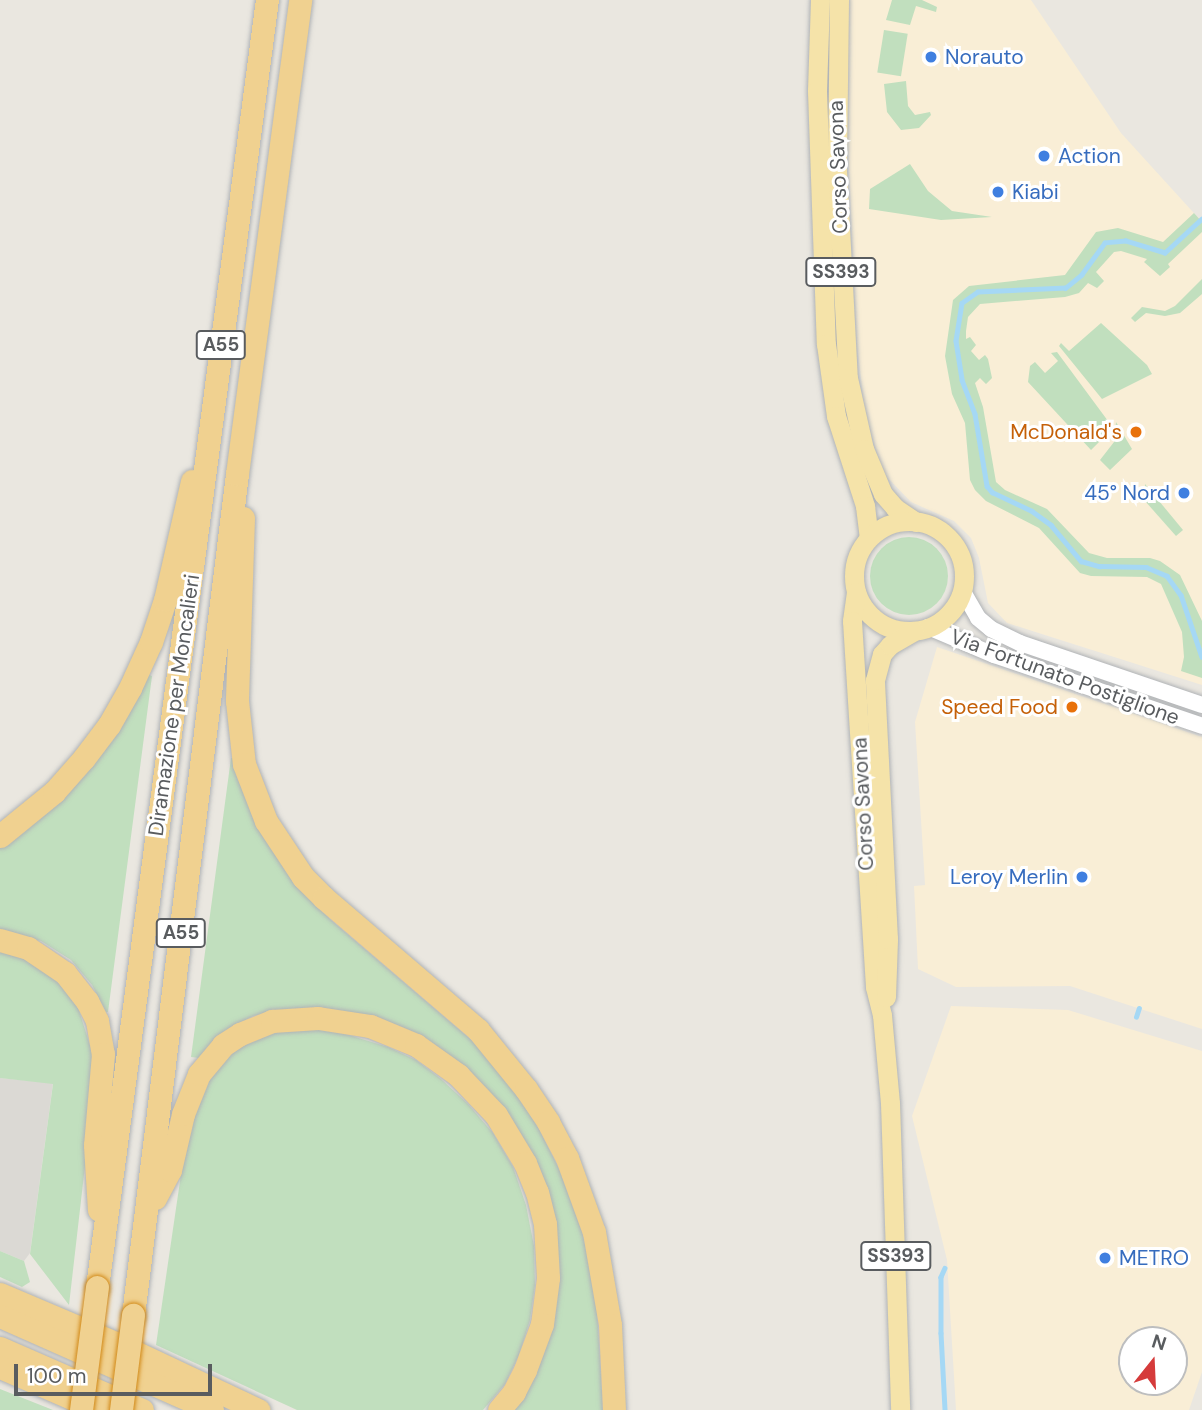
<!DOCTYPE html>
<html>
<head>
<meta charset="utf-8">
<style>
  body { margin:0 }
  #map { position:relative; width:1202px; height:1410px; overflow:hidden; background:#eae7e0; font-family:"DM Sans",sans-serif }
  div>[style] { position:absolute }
  .commercial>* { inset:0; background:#f9eed6 }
  .industrial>* { inset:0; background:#dbd9d4 }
  .green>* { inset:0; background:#c1dfbe; transform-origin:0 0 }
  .round { border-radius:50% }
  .stream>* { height:4.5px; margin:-2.25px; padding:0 2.25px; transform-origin:2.25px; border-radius:2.25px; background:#a5d8f5 }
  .roads { filter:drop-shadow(0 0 2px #b0b3b6) drop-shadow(0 0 2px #b0b3b6) }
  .tertiary>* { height:16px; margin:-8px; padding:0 8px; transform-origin:8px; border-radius:8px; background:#fff }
  .primary>* { height:19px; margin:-9.5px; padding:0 9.5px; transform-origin:9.5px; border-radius:9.5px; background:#f5e3a9 }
  .primary>.ring { margin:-9.5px; padding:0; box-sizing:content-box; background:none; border:19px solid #f5e3a9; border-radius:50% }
  .motorway>* { height:23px; margin:-11.5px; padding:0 11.5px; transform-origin:11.5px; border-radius:11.5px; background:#f0d190 }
  .bridges { filter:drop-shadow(0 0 2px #d28a18) drop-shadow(0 0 2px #d28a18) }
  .motorway-bridge>* { height:23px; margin:-11.5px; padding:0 11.5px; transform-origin:11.5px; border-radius:11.5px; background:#f0d190 }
  .dots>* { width:19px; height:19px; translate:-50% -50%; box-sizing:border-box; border:4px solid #fff; border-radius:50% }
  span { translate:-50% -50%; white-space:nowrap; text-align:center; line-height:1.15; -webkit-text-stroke:6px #fff; paint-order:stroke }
  .shield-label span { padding:2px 5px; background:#fff; border:2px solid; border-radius:5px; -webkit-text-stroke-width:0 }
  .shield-label { font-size:19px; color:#595c5f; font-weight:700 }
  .shop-label { font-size:21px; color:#366cbe }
  .left { translate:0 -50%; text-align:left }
  .right { translate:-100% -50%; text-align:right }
  .street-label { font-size:21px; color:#595c5f }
  .food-label { font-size:21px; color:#c56008 }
  .north { position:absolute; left:1118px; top:1326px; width:70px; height:70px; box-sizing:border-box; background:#fff; border:2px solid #bdbebf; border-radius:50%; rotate:18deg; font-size:19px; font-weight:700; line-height:28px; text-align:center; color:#595c5f }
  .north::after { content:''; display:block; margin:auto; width:24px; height:32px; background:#d53b3b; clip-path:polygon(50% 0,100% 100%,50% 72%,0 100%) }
  .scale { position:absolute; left:14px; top:1364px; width:198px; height:32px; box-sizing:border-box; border:4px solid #595c5f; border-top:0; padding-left:9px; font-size:21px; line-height:24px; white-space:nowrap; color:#595c5f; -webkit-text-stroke:5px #fff; paint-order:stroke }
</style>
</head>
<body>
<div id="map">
  <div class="commercial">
    <div style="clip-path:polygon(848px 0,1031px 0,1121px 133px,1202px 222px,1202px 685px,1007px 623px,988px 603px,979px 558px,971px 538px,954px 521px,911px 502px,883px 473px,865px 412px,857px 344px,845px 76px)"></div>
    <div style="clip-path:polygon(937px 647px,1202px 737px,1202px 1029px,1070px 986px,956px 987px,918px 969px,914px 886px,925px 885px,915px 722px)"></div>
    <div style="clip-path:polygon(evenodd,951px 1006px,1068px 1010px,1202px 1051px,1202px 1372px,1189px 1410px,956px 1410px,947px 1260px,912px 1116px,951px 1006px,1132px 1340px,1174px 1340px,1174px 1382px,1132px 1382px,1132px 1340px)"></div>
  </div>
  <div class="industrial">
    <div style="clip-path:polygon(0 1078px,53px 1083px,30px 1253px,24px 1261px,0 1251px)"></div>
  </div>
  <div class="green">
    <div style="clip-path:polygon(892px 0,922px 0,937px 7px,936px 12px,916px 6px,910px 25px,886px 20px)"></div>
    <div style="left:884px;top:30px;width:24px;height:43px;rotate:9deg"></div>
    <div style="clip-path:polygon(906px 81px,908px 106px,915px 115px,930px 112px,931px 115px,919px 128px,901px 130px,887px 112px,884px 84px)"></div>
    <div style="clip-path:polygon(910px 164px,928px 191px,952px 211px,992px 217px,941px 220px,869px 209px,870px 189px)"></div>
    <div style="clip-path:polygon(1194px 213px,1202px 222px,1202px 232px,1168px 264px,1170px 267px,1160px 276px,1144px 262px,1147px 259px,1121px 251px,1114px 252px,1096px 272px,1104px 281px,1097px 288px,1088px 283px,1079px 293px,1065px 297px,980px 304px,968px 317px,966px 331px,966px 339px,970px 337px,976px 345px,971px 351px,979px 360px,985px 355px,988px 359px,992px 378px,986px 384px,980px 378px,975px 383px,983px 407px,996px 482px,1005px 490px,1047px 509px,1089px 553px,1107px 558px,1150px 558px,1160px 561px,1180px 575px,1202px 621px,1202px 678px,1181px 671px,1184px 657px,1182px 632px,1161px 584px,1147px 577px,1091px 576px,1080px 573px,1039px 528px,986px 501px,975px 490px,970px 480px,965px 423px,952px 394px,945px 356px,953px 300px,969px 286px,1065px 275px,1096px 232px,1118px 228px,1163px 242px)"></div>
    <div style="clip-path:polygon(1202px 279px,1202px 294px,1180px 313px,1165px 316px,1146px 313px,1135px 322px,1131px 318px,1142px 307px,1165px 311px,1175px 306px)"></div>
    <div style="clip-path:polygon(1101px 323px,1147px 365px,1152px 374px,1102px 399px,1059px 346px,1061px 343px,1069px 351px)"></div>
    <div style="clip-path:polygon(1057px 352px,1108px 421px,1106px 435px,1091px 450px,1028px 382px,1030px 366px,1035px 362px,1045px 373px,1058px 361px,1051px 353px)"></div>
    <div style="clip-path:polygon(1116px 422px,1132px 449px,1110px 470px,1100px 460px,1114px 442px)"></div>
    <div style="clip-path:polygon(1145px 484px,1183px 530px,1176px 536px,1145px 501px)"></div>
    <div class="round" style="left:870px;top:537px;width:78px;height:78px"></div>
    <div style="clip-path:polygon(149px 675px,152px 676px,108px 1012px,106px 1012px,92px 985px,71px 960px,41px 941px,0 930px,0 848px,18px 835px,130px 709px)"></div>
    <div style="clip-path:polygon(231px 758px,234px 758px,262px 834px,294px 883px,332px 921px,476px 1044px,509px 1081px,539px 1129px,565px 1181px,582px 1231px,596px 1294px,603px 1410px,512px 1410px,553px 1233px,450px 1057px,280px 1010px,253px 1016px,226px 1031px,199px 1058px,191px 1057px)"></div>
    <div style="clip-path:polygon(0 949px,27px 956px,56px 978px,77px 1004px,93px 1055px,95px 1079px,69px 1305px,30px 1254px,53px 1084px,0 1078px)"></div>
    <div style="clip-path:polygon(326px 1028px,388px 1047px,416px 1060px,441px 1079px,468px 1104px,493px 1133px,513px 1167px,526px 1205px,534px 1246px,535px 1285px,530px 1320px,519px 1355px,505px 1384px,483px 1410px,297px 1410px,156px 1345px,185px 1147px,193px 1112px,208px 1080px,229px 1056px,251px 1040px,276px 1031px)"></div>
    <div style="clip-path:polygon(0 1251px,24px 1261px,30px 1282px,22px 1287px,0 1277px)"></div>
    <div style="clip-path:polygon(0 1389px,53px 1410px,0 1410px)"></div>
  </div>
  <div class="stream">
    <div style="left:1202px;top:219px;width:50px;rotate:137.4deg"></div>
    <div style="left:1165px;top:253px;width:41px;rotate:-162.9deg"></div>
    <div style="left:1126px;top:241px;width:21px;rotate:175deg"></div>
    <div style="left:1105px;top:243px;width:39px;rotate:126deg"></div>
    <div style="left:1082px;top:275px;width:21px;rotate:141deg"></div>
    <div style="left:1066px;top:288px;width:88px;rotate:177.4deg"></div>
    <div style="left:978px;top:292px;width:19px;rotate:145deg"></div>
    <div style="left:962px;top:303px;width:38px;rotate:99deg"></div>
    <div style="left:956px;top:341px;width:39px;rotate:81deg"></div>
    <div style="left:962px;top:380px;width:36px;rotate:69deg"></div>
    <div style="left:975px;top:414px;width:73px;rotate:80.5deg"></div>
    <div style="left:987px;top:486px;width:8px;rotate:50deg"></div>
    <div style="left:992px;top:492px;width:44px;rotate:25.4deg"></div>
    <div style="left:1032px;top:511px;width:24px;rotate:36deg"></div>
    <div style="left:1051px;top:525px;width:47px;rotate:50.2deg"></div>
    <div style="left:1081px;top:561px;width:19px;rotate:16deg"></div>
    <div style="left:1099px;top:566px;width:47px;rotate:1.2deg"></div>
    <div style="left:1146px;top:567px;width:23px;rotate:23deg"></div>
    <div style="left:1167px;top:576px;width:24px;rotate:54deg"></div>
    <div style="left:1181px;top:595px;width:65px;rotate:71.3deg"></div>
    <div style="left:1136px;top:1017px;width:9px;rotate:-72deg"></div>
    <div style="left:945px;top:1268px;width:10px;rotate:114deg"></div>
    <div style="left:941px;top:1277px;width:56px;rotate:90deg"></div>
    <div style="left:941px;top:1333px;width:77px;rotate:87deg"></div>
  </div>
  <div class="roads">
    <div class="tertiary">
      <div style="left:962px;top:590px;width:32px;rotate:60deg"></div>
      <div style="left:978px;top:618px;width:17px;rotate:40deg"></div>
      <div style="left:991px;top:629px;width:32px;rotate:26deg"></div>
      <div style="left:1020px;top:643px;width:192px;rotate:18.8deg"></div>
      <div style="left:928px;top:627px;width:72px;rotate:23deg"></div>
      <div style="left:994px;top:655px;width:220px;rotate:18.8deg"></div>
    </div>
    <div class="primary">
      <div style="left:820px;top:0;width:91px;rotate:91.9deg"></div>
      <div style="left:817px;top:91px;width:253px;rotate:88deg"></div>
      <div style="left:826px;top:344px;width:73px;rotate:82.1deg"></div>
      <div style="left:836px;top:416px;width:95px;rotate:72.1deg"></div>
      <div style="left:865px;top:506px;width:32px;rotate:83deg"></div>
      <div style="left:839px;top:0;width:171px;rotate:90.7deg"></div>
      <div style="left:837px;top:171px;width:207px;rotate:87deg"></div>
      <div style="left:848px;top:378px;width:73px;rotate:77.3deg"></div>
      <div style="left:864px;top:449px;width:49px;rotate:67.1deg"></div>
      <div style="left:883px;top:494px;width:18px;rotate:49deg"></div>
      <div style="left:895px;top:508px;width:25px;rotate:34deg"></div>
      <div class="ring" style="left:854px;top:521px;width:91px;height:91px"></div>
      <div style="left:856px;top:592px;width:29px;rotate:98deg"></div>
      <div style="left:852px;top:621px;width:367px;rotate:86.4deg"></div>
      <div style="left:875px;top:987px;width:29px;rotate:76deg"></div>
      <div style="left:882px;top:1015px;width:88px;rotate:84.8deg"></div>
      <div style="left:890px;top:1103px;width:307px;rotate:88.1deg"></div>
      <div style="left:886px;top:997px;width:58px;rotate:-88deg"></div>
      <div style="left:888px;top:939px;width:259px;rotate:-92.9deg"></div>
      <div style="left:875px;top:680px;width:27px;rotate:-75deg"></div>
      <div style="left:882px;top:654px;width:12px;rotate:-48deg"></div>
      <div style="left:890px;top:645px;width:28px;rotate:-30deg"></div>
    </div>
    <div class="motorway">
      <div style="left:243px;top:518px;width:183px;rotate:91.9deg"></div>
      <div style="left:237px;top:701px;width:63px;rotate:83.7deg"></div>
      <div style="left:244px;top:764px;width:61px;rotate:68.9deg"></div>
      <div style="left:266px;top:821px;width:67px;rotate:56.5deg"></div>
      <div style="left:303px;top:877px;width:30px;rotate:45deg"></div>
      <div style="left:324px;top:898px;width:203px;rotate:40.6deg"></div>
      <div style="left:478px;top:1030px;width:76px;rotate:50.9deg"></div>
      <div style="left:526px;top:1089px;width:40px;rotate:56deg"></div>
      <div style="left:548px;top:1122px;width:41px;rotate:62.2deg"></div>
      <div style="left:567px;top:1158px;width:79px;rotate:70deg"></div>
      <div style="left:594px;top:1232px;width:94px;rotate:80.2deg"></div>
      <div style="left:610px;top:1325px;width:85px;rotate:87.3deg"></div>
      <div style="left:0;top:836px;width:70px;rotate:-39.2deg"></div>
      <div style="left:54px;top:792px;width:45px;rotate:-48.6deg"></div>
      <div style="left:84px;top:758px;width:41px;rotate:-52.9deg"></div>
      <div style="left:109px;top:725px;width:43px;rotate:-60.4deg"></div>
      <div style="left:130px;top:688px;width:51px;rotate:-65.5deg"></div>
      <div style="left:151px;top:642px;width:44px;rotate:-71.6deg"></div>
      <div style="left:165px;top:600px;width:122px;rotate:-77.2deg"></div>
      <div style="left:0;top:940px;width:29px;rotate:16deg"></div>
      <div style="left:28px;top:948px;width:45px;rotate:34deg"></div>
      <div style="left:65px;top:973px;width:36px;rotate:52deg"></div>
      <div style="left:87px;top:1001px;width:22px;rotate:63deg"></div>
      <div style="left:97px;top:1021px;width:34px;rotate:80deg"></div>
      <div style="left:103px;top:1054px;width:91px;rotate:95deg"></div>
      <div style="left:95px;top:1145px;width:65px;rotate:86.5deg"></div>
      <div style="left:155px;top:1198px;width:32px;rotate:-62deg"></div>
      <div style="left:170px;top:1170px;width:57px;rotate:-76.9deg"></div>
      <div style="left:183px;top:1114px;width:43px;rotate:-68.2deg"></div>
      <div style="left:199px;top:1074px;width:38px;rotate:-50deg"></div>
      <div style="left:223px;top:1045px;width:20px;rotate:-33deg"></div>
      <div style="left:240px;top:1034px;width:35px;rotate:-22deg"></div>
      <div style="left:272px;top:1021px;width:46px;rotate:-3.7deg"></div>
      <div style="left:318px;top:1018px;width:53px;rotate:8.7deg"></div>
      <div style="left:370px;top:1026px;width:50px;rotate:22.4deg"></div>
      <div style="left:416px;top:1045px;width:52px;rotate:35.5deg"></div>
      <div style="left:458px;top:1075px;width:55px;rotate:46.5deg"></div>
      <div style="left:496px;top:1115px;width:56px;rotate:58.9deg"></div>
      <div style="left:525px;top:1163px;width:31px;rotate:68deg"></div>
      <div style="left:537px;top:1192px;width:33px;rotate:76deg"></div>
      <div style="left:545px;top:1224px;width:54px;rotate:86.8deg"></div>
      <div style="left:548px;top:1278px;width:46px;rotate:97.4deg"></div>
      <div style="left:542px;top:1324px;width:49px;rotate:110.3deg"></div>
      <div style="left:525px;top:1370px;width:25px;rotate:117deg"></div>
      <div style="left:514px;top:1392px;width:23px;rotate:130deg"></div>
      <div style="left:97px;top:1287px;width:1298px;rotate:-82.48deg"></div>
      <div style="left:0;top:1294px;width:130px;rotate:23deg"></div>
      <div style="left:120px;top:1345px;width:153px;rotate:25.2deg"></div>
      <div style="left:133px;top:1315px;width:847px;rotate:-82.95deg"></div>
      <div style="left:237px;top:474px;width:478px;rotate:-82.4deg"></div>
      <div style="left:0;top:1316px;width:232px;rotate:23.9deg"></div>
      <div style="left:0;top:1348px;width:155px;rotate:23.6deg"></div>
      <div style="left:0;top:1367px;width:108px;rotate:23.5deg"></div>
    </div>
  </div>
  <div class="bridges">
    <div class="motorway-bridge">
      <div style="left:81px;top:1410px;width:124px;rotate:-82.6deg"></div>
      <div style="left:121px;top:1410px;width:96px;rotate:-82.8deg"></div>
    </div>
  </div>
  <div class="dots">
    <div style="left:931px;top:57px;background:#3f7fe0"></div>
    <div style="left:1044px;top:156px;background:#3f7fe0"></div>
    <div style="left:998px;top:192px;background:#3f7fe0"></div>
    <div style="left:1136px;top:432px;background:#e8710a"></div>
    <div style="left:1184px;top:493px;background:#3f7fe0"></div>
    <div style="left:1072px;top:707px;background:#e8710a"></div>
    <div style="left:1082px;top:877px;background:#3f7fe0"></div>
    <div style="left:1105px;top:1258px;background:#3f7fe0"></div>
  </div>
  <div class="shield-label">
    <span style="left:841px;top:272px">SS393</span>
    <span style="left:221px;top:345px">A55</span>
    <span style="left:181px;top:933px">A55</span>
    <span style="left:896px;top:1256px">SS393</span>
  </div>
  <div class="shop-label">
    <span class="left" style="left:945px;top:57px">Norauto</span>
    <span class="left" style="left:1058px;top:156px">Action</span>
    <span class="left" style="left:1012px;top:192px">Kiabi</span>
    <span class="right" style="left:1170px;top:493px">45° Nord</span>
    <span class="right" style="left:1068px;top:877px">Leroy Merlin</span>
    <span class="left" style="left:1119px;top:1258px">METRO</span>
  </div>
  <div class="street-label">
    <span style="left:838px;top:167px;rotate:-92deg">Corso Savona</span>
    <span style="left:1065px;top:677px;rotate:20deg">Via Fortunato Postiglione</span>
    <span style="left:174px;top:705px;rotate:-82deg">Diramazione per Moncalieri</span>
    <span style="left:863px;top:804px;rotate:-93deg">Corso Savona</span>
  </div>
  <div class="food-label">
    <span class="right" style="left:1122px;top:432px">McDonald's</span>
    <span class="right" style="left:1058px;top:707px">Speed Food</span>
  </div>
  <div class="north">N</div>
  <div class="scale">100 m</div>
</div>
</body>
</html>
